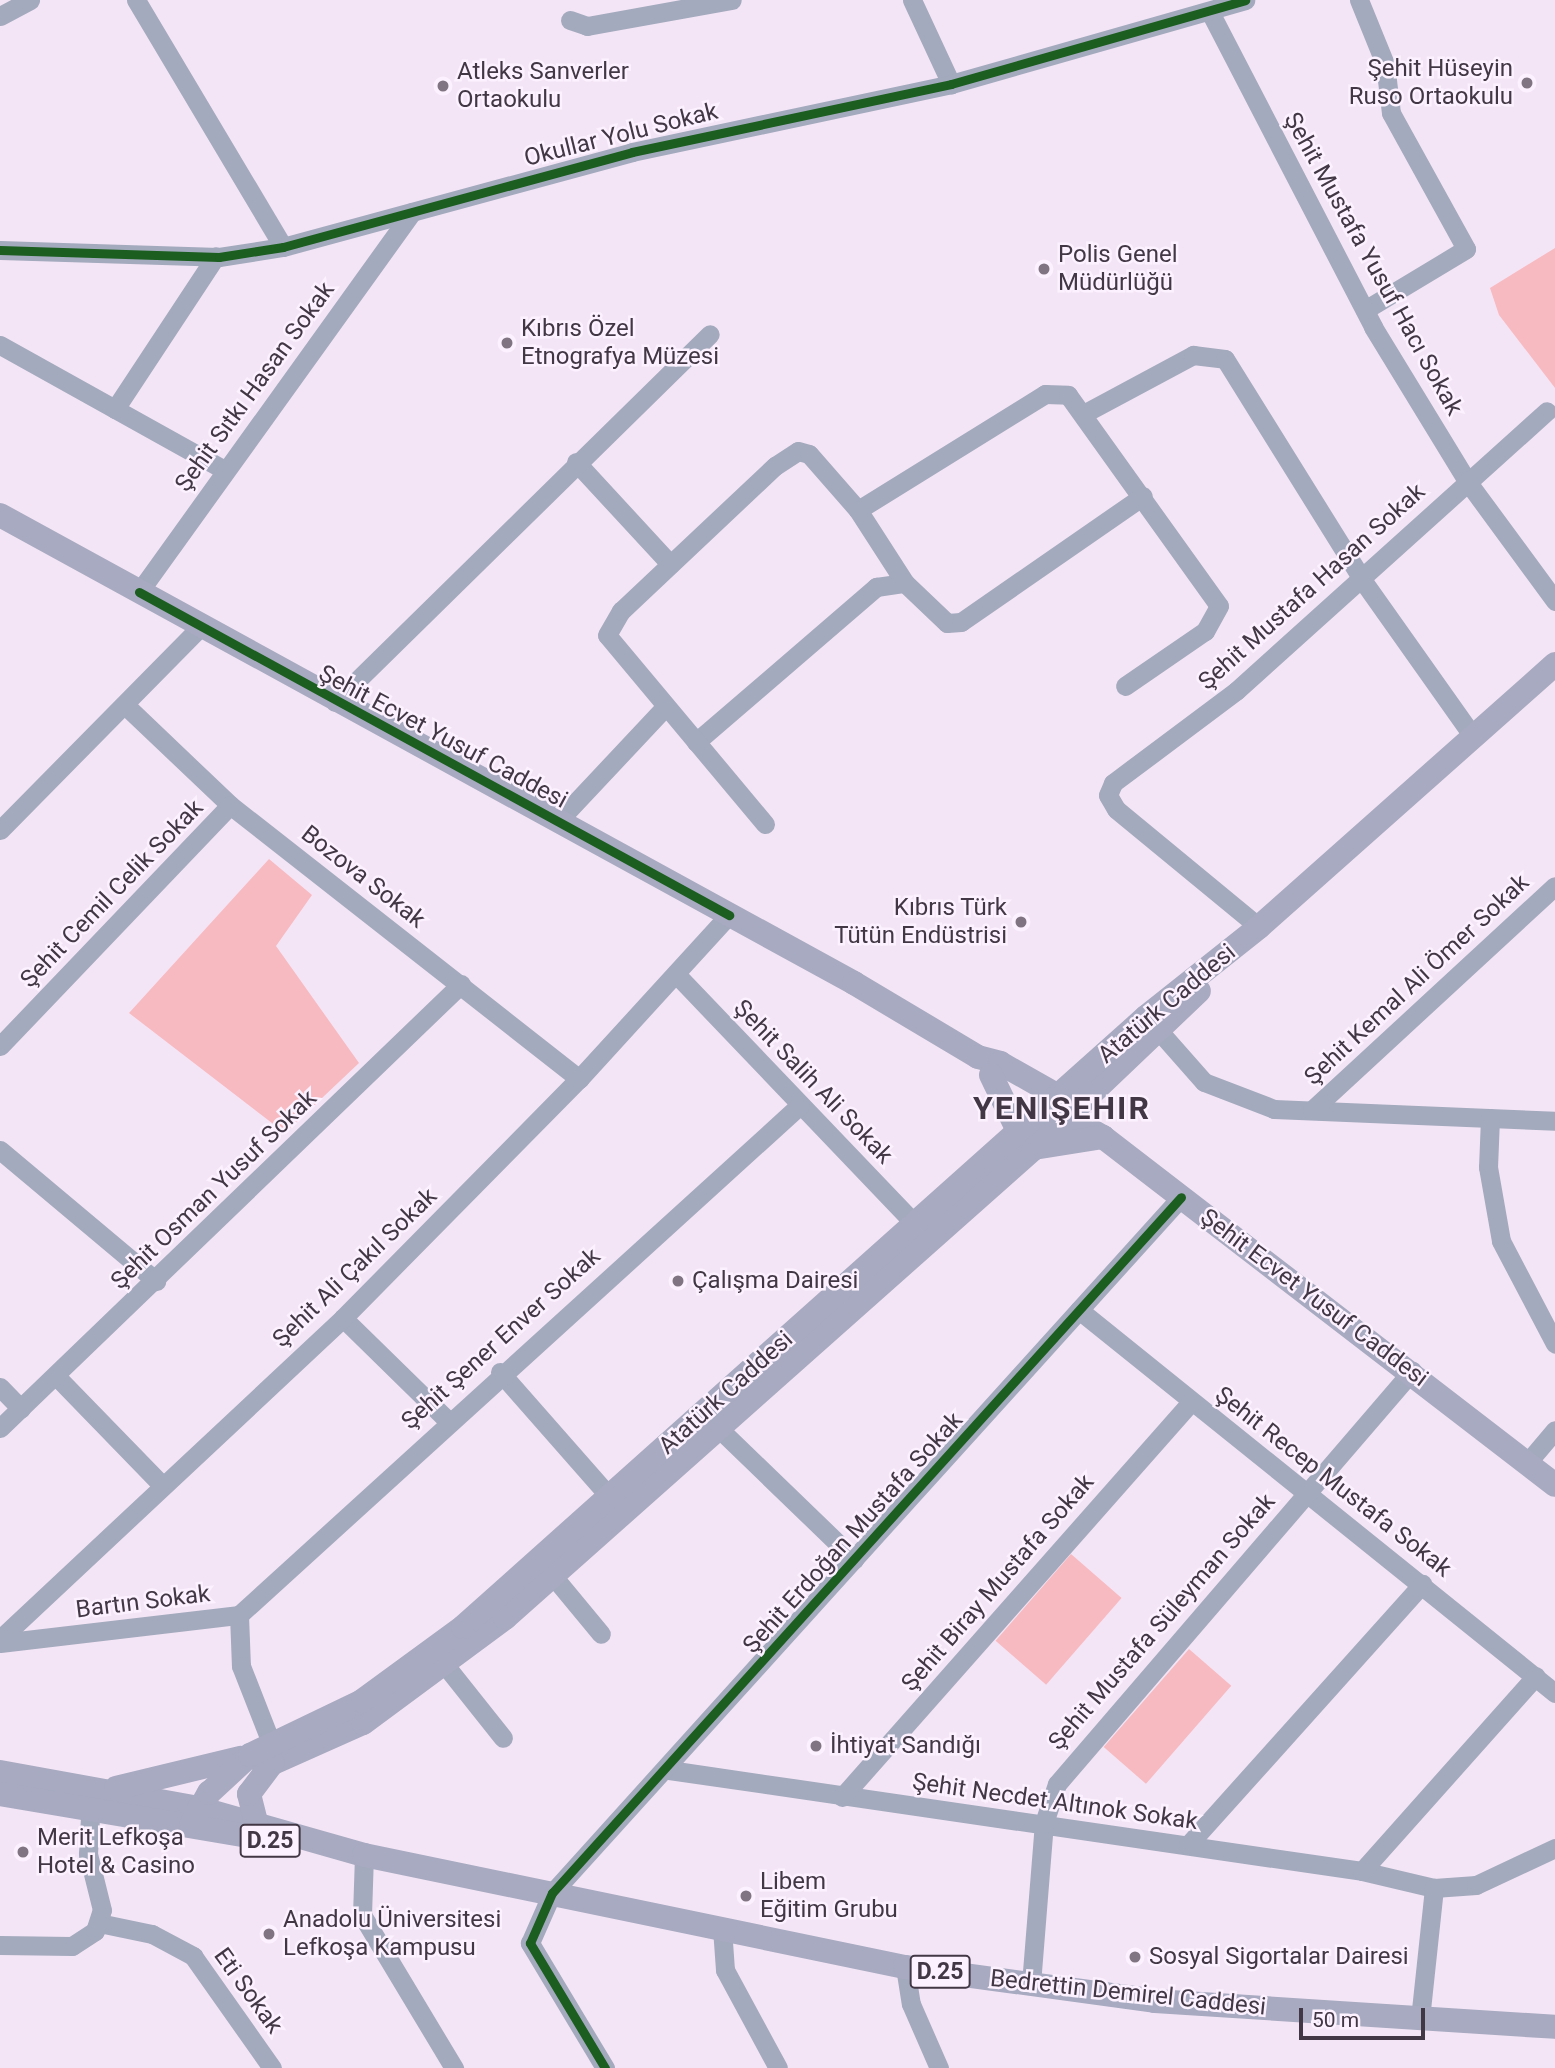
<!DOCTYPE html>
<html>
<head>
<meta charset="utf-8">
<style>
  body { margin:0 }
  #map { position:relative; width:1555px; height:2068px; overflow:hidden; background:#f4e5f6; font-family:Roboto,sans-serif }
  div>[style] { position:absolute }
  .green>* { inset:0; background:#f7bac1; transform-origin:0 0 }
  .minor>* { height:19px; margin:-9.5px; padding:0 9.5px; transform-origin:9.5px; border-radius:9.5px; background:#a3aabd }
  .major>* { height:24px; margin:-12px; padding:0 12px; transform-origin:12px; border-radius:12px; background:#a7aac0 }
  .cycleway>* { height:9px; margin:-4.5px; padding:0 4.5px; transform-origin:4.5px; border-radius:4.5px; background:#1b5e20 }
  .dots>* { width:19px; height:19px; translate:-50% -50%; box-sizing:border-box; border:4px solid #fcf1fe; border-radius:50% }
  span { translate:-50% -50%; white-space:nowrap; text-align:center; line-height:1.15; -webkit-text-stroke:5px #fcf1fe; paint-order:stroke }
  .shield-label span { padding:2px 5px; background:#fcf1fe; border:2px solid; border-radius:5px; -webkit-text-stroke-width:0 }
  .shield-label { font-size:23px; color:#423744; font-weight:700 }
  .poi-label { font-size:24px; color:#423744 }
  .right { translate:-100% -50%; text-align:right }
  .left { translate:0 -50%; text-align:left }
  .street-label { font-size:24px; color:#423744 }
  .district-label { font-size:32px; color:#423744; font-weight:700; letter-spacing:2px }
  .scale { position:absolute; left:1299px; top:2008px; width:126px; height:32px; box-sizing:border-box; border:4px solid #423744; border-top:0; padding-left:9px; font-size:21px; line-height:24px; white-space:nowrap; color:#423744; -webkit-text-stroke:5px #fcf1fe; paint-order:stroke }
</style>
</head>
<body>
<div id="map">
  <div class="green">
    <div style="clip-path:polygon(1555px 248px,1555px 388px,1499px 315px,1490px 288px)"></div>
    <div style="clip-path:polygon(269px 859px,312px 895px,276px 946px,359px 1063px,285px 1133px,129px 1013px)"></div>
    <div style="left:1071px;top:1554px;width:67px;height:115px;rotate:41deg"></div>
    <div style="left:1189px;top:1649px;width:56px;height:130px;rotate:41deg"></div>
  </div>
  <div class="minor">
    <div style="left:136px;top:0;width:287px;rotate:59.2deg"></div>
    <div style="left:912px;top:0;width:93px;rotate:65.1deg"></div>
    <div style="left:1359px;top:0;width:69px;rotate:67.9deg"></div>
    <div style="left:1385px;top:64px;width:49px;rotate:83deg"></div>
    <div style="left:1391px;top:113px;width:155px;rotate:61.1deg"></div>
    <div style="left:1466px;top:249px;width:118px;rotate:148.9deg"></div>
    <div style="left:1210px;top:12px;width:355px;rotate:62.6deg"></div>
    <div style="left:1373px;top:327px;width:180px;rotate:58.6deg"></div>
    <div style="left:1467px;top:481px;width:149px;rotate:53.7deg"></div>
    <div style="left:0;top:16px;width:34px;rotate:-28deg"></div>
    <div style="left:570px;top:20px;width:18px;rotate:19deg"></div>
    <div style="left:587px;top:26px;width:147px;rotate:-10.2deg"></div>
    <div style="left:0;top:250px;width:219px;rotate:1.8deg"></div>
    <div style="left:219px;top:257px;width:65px;rotate:-8.9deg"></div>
    <div style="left:283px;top:247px;width:362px;rotate:-15.2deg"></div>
    <div style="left:632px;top:152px;width:326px;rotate:-12deg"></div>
    <div style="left:951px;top:84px;width:306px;rotate:-15.9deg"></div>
    <div style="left:0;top:345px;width:257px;rotate:29.1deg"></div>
    <div style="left:115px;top:409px;width:183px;rotate:-56.6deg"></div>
    <div style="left:1085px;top:413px;width:123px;rotate:-28.2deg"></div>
    <div style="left:1193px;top:355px;width:32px;rotate:7deg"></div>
    <div style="left:1225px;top:359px;width:261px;rotate:58.1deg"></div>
    <div style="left:1363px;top:581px;width:192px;rotate:54.7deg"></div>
    <div style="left:576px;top:462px;width:139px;rotate:47.3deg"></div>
    <div style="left:858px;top:510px;width:220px;rotate:-31.8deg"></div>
    <div style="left:1045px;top:394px;width:23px;rotate:2deg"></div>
    <div style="left:1068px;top:395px;width:259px;rotate:54.4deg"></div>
    <div style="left:1219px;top:606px;width:29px;rotate:119deg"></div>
    <div style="left:1205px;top:631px;width:97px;rotate:145.5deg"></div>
    <div style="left:139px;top:592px;width:468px;rotate:-54.3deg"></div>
    <div style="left:335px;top:702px;width:525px;rotate:-44.46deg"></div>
    <div style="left:125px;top:705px;width:145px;rotate:43.6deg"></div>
    <div style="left:230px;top:805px;width:444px;rotate:38.1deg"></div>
    <div style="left:696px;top:742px;width:238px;rotate:-40.7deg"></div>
    <div style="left:876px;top:587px;width:29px;rotate:-8deg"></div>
    <div style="left:559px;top:820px;width:156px;rotate:-46.8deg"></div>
    <div style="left:765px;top:824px;width:246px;rotate:-129.9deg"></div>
    <div style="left:607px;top:635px;width:28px;rotate:-60deg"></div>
    <div style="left:621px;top:611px;width:212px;rotate:-43.3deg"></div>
    <div style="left:775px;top:466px;width:27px;rotate:-33deg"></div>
    <div style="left:798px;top:451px;width:11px;rotate:15deg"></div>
    <div style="left:809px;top:454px;width:74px;rotate:48.8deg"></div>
    <div style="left:858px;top:510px;width:87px;rotate:57.2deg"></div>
    <div style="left:905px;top:583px;width:58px;rotate:43.6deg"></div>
    <div style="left:947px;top:623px;width:14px;rotate:-4deg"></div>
    <div style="left:961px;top:622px;width:221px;rotate:-34.7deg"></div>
    <div style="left:0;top:830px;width:286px;rotate:-45.4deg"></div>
    <div style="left:1259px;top:927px;width:185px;rotate:-140.5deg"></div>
    <div style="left:1116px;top:809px;width:16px;rotate:-120deg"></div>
    <div style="left:1108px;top:795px;width:13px;rotate:-67deg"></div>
    <div style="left:1113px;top:783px;width:154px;rotate:-36.8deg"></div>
    <div style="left:1236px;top:691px;width:418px;rotate:-42deg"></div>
    <div style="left:676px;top:974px;width:346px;rotate:46.3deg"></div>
    <div style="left:1159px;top:1031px;width:68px;rotate:48.6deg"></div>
    <div style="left:1204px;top:1082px;width:75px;rotate:21.1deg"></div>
    <div style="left:1274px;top:1109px;width:281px;rotate:2.4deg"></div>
    <div style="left:0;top:1046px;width:333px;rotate:-46.3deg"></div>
    <div style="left:1312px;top:1110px;width:330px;rotate:-42.7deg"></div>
    <div style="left:1490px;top:1118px;width:49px;rotate:92.3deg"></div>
    <div style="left:1488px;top:1167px;width:75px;rotate:80deg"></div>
    <div style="left:1501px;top:1241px;width:116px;rotate:62.3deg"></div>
    <div style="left:0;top:1150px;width:204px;rotate:40deg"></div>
    <div style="left:1079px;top:1310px;width:611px;rotate:38.82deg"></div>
    <div style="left:343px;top:1318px;width:146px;rotate:44.4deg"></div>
    <div style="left:500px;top:1372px;width:177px;rotate:48.7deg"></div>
    <div style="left:57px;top:1377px;width:151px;rotate:45.8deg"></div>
    <div style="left:0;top:1387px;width:30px;rotate:46deg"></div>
    <div style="left:709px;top:1419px;width:202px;rotate:44deg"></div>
    <div style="left:0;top:1428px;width:640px;rotate:-43.92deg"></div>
    <div style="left:1527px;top:1463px;width:43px;rotate:-49.7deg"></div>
    <div style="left:553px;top:1576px;width:75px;rotate:50.4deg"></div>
    <div style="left:239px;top:1615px;width:758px;rotate:-42.27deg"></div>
    <div style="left:239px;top:1615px;width:51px;rotate:87.8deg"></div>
    <div style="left:241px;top:1666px;width:85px;rotate:68.6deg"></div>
    <div style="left:0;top:1639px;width:470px;rotate:-43.1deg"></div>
    <div style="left:343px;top:1318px;width:336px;rotate:-45.4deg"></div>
    <div style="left:579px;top:1079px;width:222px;rotate:-47.6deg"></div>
    <div style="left:0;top:1643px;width:241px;rotate:-6.7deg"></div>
    <div style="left:445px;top:1665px;width:93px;rotate:51.5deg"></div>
    <div style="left:669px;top:1770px;width:700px;rotate:8.29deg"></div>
    <div style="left:1362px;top:1871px;width:74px;rotate:13.3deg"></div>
    <div style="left:1434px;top:1888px;width:42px;rotate:-4.1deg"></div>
    <div style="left:1476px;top:1885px;width:87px;rotate:-25.1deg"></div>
    <div style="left:842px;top:1797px;width:527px;rotate:-48.54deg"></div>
    <div style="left:1188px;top:1845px;width:351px;rotate:-48.1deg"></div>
    <div style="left:364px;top:1855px;width:60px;rotate:91.9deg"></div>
    <div style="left:362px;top:1915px;width:179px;rotate:59deg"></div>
    <div style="left:1362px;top:1871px;width:261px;rotate:-48.3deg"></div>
    <div style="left:99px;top:1923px;width:54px;rotate:11.7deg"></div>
    <div style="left:152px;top:1934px;width:47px;rotate:28.2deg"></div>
    <div style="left:193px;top:1956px;width:137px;rotate:54.8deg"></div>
    <div style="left:722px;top:1928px;width:42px;rotate:85.9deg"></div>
    <div style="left:725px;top:1970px;width:111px;rotate:61.6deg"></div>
    <div style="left:0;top:1945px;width:72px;rotate:0.8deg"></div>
    <div style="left:72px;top:1946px;width:27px;rotate:-33deg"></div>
    <div style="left:95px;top:1931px;width:22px;rotate:-72deg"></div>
    <div style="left:102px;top:1910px;width:58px;rotate:-104deg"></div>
    <div style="left:88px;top:1854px;width:56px;rotate:-86.9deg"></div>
    <div style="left:905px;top:1967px;width:37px;rotate:81deg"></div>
    <div style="left:911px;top:2004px;width:70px;rotate:66.4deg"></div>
    <div style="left:1031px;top:1984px;width:162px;rotate:-85.4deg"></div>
    <div style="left:1044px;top:1823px;width:41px;rotate:-71.6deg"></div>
    <div style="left:1057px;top:1784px;width:545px;rotate:-49.32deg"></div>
    <div style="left:1420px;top:2019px;width:132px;rotate:-83.9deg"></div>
    <div style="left:605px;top:2068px;width:146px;rotate:-121deg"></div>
    <div style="left:530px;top:1943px;width:55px;rotate:-66.3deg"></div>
    <div style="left:552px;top:1893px;width:938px;rotate:-47.89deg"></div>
  </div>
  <div class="major">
    <div style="left:0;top:515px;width:974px;rotate:28.72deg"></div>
    <div style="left:854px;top:983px;width:144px;rotate:30.8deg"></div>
    <div style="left:978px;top:1057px;width:23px;rotate:15deg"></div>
    <div style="left:1000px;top:1063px;width:69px;rotate:29.5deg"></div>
    <div style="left:1060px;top:1097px;width:16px;rotate:60deg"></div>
    <div style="left:991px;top:1075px;width:64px;rotate:64.2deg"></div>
    <div style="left:1055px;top:1110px;width:55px;rotate:29.4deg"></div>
    <div style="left:1103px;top:1137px;width:570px;rotate:37.59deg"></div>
    <div style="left:1034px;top:1148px;width:70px;rotate:-9.1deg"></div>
    <div style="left:264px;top:1767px;width:108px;rotate:-24deg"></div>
    <div style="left:363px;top:1723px;width:177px;rotate:-36.5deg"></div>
    <div style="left:505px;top:1618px;width:706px;rotate:-41.61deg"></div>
    <div style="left:1033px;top:1149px;width:229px;rotate:-43.6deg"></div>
    <div style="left:0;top:1772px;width:202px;rotate:10.3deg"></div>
    <div style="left:199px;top:1808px;width:172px;rotate:15.9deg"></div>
    <div style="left:364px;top:1855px;width:552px;rotate:11.7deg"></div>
    <div style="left:905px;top:1967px;width:252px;rotate:7.7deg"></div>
    <div style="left:1155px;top:2001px;width:401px;rotate:3.7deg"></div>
    <div style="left:116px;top:1788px;width:128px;rotate:-13.6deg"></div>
    <div style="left:0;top:1794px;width:293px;rotate:9.6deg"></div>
    <div style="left:256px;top:1822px;width:29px;rotate:-104deg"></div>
    <div style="left:249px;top:1794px;width:39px;rotate:-53deg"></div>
    <div style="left:191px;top:1825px;width:37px;rotate:-61deg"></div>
    <div style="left:209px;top:1793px;width:56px;rotate:-42.8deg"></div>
    <div style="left:250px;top:1755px;width:124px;rotate:-25.7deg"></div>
    <div style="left:362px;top:1701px;width:125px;rotate:-36.2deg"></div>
    <div style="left:463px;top:1627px;width:916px;rotate:-41.77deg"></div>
    <div style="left:1146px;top:1017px;width:144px;rotate:-38.5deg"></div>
    <div style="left:1259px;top:927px;width:396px;rotate:-41.6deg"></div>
  </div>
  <div class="cycleway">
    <div style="left:0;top:250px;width:219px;rotate:1.8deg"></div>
    <div style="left:219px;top:257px;width:65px;rotate:-8.9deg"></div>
    <div style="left:283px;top:247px;width:362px;rotate:-15.2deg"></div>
    <div style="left:632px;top:152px;width:326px;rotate:-12deg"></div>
    <div style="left:951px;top:84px;width:306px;rotate:-15.9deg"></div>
    <div style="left:139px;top:592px;width:673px;rotate:28.7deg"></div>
    <div style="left:605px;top:2068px;width:146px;rotate:-121deg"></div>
    <div style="left:530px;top:1943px;width:55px;rotate:-66.3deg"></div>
    <div style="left:552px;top:1893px;width:938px;rotate:-47.89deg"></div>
  </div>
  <div class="dots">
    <div style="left:1527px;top:83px;background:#807482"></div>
    <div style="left:443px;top:86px;background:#807482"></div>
    <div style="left:1044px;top:269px;background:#807482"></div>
    <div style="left:507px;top:343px;background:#807482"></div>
    <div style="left:1021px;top:922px;background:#807482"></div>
    <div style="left:678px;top:1281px;background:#807482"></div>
    <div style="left:816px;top:1746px;background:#807482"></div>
    <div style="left:23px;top:1852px;background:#807482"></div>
    <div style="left:746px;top:1896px;background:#807482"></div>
    <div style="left:269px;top:1934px;background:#807482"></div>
    <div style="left:1135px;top:1957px;background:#807482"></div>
  </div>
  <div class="shield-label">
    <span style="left:270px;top:1841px">D.25</span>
    <span style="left:940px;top:1972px">D.25</span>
  </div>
  <div class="poi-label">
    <span class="right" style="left:1513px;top:83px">Şehit Hüseyin<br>Ruso Ortaokulu</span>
    <span class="left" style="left:457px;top:86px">Atleks Sanverler<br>Ortaokulu</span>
    <span class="left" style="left:1058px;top:269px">Polis Genel<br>Müdürlüğü</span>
    <span class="left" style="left:521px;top:343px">Kıbrıs Özel<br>Etnografya Müzesi</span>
    <span class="right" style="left:1007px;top:922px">Kıbrıs Türk<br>Tütün Endüstrisi</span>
    <span class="left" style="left:692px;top:1281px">Çalışma Dairesi</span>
    <span class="left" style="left:830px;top:1746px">İhtiyat Sandığı</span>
    <span class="left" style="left:37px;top:1852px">Merit Lefkoşa<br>Hotel &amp; Casino</span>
    <span class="left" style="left:760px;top:1896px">Libem<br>Eğitim Grubu</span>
    <span class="left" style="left:283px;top:1934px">Anadolu Üniversitesi<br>Lefkoşa Kampusu</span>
    <span class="left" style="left:1149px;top:1957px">Sosyal Sigortalar Dairesi</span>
  </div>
  <div class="street-label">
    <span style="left:621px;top:135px;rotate:-14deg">Okullar Yolu Sokak</span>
    <span style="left:1373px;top:264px;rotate:61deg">Şehit Mustafa Yusuf Hacı Sokak</span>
    <span style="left:255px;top:387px;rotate:-54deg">Şehit Sıtkı Hasan Sokak</span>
    <span style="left:1312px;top:587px;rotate:-42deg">Şehit Mustafa Hasan Sokak</span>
    <span style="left:443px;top:737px;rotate:28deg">Şehit Ecvet Yusuf Caddesi</span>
    <span style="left:363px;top:877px;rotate:38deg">Bozova Sokak</span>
    <span style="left:112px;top:894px;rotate:-46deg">Şehit Cemil Celik Sokak</span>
    <span style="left:1417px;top:980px;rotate:-43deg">Şehit Kemal Ali Ömer Sokak</span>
    <span style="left:1167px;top:1004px;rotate:-40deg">Atatürk Caddesi</span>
    <span style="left:813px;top:1082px;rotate:46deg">Şehit Salih Ali Sokak</span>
    <span style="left:214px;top:1190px;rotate:-44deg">Şehit Osman Yusuf Sokak</span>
    <span style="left:355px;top:1268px;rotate:-44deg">Şehit Ali Çakıl Sokak</span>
    <span style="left:1314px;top:1298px;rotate:37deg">Şehit Ecvet Yusuf Caddesi</span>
    <span style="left:501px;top:1339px;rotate:-42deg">Şehit Şener Enver Sokak</span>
    <span style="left:726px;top:1393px;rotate:-42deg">Atatürk Caddesi</span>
    <span style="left:1333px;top:1482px;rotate:38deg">Şehit Recep Mustafa Sokak</span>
    <span style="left:853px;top:1533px;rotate:-48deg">Şehit Erdoğan Mustafa Sokak</span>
    <span style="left:998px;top:1583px;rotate:-49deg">Şehit Biray Mustafa Sokak</span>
    <span style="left:143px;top:1602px;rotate:-7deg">Bartın Sokak</span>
    <span style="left:1162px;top:1622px;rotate:-49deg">Şehit Mustafa Süleyman Sokak</span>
    <span style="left:1055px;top:1802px;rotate:8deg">Şehit Necdet Altınok Sokak</span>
    <span style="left:248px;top:1991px;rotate:54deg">Eti Sokak</span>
    <span style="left:1128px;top:1993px;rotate:6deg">Bedrettin Demirel Caddesi</span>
  </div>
  <div class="district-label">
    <span style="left:1062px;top:1108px">YENIŞEHIR</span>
  </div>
  <div class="scale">50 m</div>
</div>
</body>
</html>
